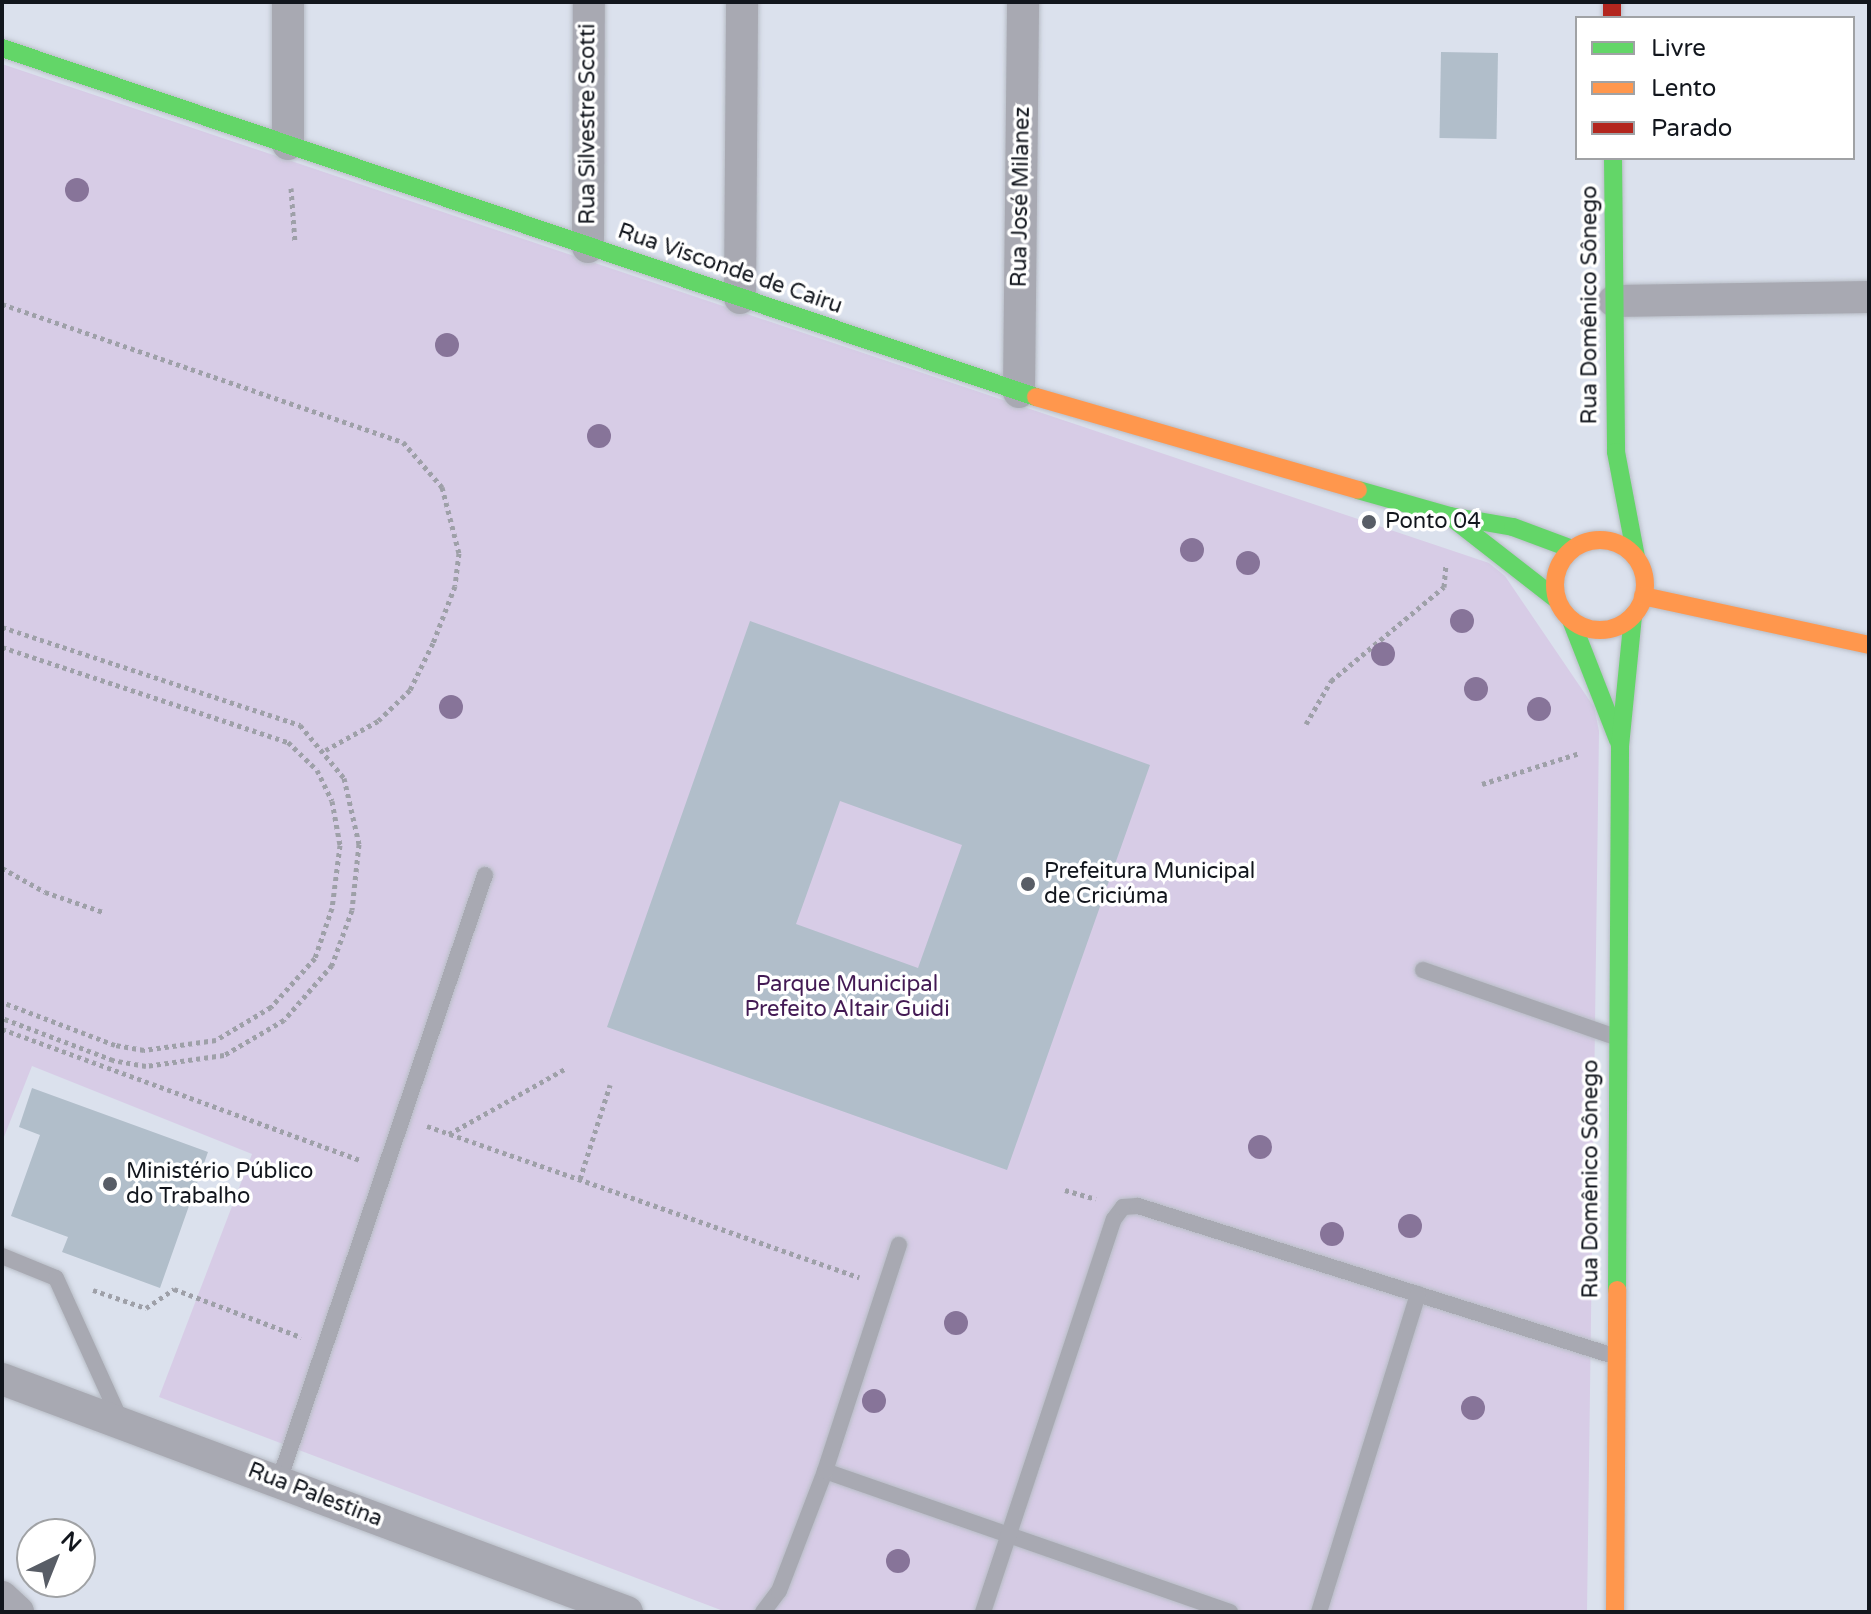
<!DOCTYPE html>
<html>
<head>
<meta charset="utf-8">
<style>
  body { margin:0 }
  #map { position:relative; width:1871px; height:1614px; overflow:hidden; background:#dbe1ed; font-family:"Varela Round",sans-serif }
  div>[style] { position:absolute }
  .green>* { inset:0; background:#d7cce6 }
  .building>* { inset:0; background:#b1beca; transform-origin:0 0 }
  .path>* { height:5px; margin-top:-2.5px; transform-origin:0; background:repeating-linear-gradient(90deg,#9ea0a8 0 4px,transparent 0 8px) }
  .roads { filter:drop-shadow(0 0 2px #b8bdc6) drop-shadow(0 0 2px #b8bdc6) }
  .lane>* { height:16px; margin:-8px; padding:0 8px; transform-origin:8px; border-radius:8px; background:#a8a9b2 }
  .street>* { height:32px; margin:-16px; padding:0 16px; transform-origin:16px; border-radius:16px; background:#a8a9b2 }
  .fast>* { height:18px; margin:-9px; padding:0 9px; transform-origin:9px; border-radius:9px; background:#63d668 }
  .slow>* { height:18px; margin:-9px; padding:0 9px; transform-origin:9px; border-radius:9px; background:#ff974d }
  .slow>.ring { margin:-9px; padding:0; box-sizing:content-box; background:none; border:18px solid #ff974d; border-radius:50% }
  .jam>* { height:18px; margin:-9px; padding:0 9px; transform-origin:9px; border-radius:9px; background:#b3261e }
  .trees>* { width:24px; height:24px; margin:-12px; border-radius:50%; background:#877499 }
  .dots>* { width:22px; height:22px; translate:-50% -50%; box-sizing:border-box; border:4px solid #fff; border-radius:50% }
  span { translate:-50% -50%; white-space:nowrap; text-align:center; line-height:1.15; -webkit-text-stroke:7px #fff; paint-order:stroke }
  .street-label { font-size:22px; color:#12161d }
  .poi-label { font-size:22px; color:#12161d }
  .left { translate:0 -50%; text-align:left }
  .park-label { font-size:22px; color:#431a54 }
  .frame { position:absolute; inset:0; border:4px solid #12161d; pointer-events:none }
  .legend { position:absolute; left:1575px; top:16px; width:280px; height:144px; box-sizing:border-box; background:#fff; border:2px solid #a0a2a5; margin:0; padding:10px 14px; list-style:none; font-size:24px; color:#12161d }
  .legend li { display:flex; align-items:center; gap:16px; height:40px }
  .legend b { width:40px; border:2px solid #a0a2a5 }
  .north { position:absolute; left:16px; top:1518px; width:80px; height:80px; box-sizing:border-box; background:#fff; border:2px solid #a0a2a5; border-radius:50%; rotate:43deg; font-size:22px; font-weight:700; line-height:32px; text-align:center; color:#12161d }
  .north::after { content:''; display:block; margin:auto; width:28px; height:36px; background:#585d66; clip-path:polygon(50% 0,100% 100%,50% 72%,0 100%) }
</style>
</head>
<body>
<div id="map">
  <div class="green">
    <div style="clip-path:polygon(2px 64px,1489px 563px,1505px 576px,1594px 707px,1599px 731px,1587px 1612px,726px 1612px,159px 1397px,252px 1154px,32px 1066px,2px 1142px)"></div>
  </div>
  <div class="building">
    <div style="left:1441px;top:52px;width:57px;height:86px;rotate:1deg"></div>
    <div style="clip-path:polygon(evenodd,750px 621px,1150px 765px,1007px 1170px,607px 1027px,750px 621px,840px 801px,962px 845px,918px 968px,796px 924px,840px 801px)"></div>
    <div style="clip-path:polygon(32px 1088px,208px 1152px,160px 1288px,62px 1252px,68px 1237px,11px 1216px,40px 1135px,19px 1127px)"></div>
  </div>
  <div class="path">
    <div style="left:291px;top:188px;width:54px;rotate:85.8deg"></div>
    <div style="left:2px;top:304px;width:424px;rotate:19deg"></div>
    <div style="left:403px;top:442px;width:60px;rotate:49.1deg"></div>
    <div style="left:442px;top:487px;width:68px;rotate:75.6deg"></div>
    <div style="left:459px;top:553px;width:33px;rotate:97deg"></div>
    <div style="left:455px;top:586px;width:61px;rotate:111.1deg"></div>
    <div style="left:433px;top:643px;width:52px;rotate:116.1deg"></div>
    <div style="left:410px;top:690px;width:45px;rotate:135.9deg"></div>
    <div style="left:378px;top:721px;width:60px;rotate:150.9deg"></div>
    <div style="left:2px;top:627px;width:314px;rotate:18.2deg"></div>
    <div style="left:300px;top:725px;width:69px;rotate:50.3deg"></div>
    <div style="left:344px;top:778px;width:68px;rotate:77.2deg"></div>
    <div style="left:359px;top:844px;width:66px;rotate:96.1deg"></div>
    <div style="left:352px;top:910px;width:59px;rotate:110deg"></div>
    <div style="left:332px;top:965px;width:73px;rotate:131.1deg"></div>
    <div style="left:284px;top:1020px;width:69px;rotate:149.7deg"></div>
    <div style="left:224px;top:1055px;width:79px;rotate:172deg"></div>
    <div style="left:146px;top:1066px;width:34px;rotate:-170deg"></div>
    <div style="left:113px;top:1060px;width:119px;rotate:-159.3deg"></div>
    <div style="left:2px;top:647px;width:301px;rotate:18.4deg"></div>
    <div style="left:288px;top:742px;width:40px;rotate:44deg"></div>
    <div style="left:317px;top:770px;width:34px;rotate:64deg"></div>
    <div style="left:332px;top:801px;width:45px;rotate:79.7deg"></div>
    <div style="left:340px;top:845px;width:64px;rotate:97.2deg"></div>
    <div style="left:332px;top:908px;width:53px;rotate:108.8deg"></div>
    <div style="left:315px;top:958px;width:66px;rotate:131.9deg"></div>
    <div style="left:271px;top:1007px;width:64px;rotate:149deg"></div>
    <div style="left:216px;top:1040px;width:73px;rotate:172.1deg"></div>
    <div style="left:144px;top:1050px;width:29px;rotate:-170deg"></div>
    <div style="left:115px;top:1045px;width:121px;rotate:-159.2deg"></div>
    <div style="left:1306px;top:724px;width:50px;rotate:-59.8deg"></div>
    <div style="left:1331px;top:681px;width:147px;rotate:-39.8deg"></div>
    <div style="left:1444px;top:587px;width:22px;rotate:-85deg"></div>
    <div style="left:1482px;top:784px;width:103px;rotate:-17.6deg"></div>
    <div style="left:2px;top:868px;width:49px;rotate:29.2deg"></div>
    <div style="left:45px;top:892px;width:61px;rotate:19deg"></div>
    <div style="left:2px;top:1029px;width:383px;rotate:20.1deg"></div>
    <div style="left:427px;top:1126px;width:458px;rotate:19.3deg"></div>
    <div style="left:449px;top:1134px;width:133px;rotate:-29.3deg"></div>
    <div style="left:580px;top:1179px;width:99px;rotate:-72.3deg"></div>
    <div style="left:1065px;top:1190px;width:32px;rotate:16deg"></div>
    <div style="left:93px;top:1290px;width:56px;rotate:18.8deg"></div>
    <div style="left:146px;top:1308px;width:34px;rotate:-34deg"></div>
    <div style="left:174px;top:1289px;width:136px;rotate:20.7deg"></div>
  </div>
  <div class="roads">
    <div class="lane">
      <div style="left:1423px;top:970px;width:203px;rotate:19.2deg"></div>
      <div style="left:2px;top:1256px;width:58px;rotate:22.2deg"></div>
      <div style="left:56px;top:1278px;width:157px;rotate:65.6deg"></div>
      <div style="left:825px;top:1471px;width:429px;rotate:19.2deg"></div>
      <div style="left:279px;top:1481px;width:640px;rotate:-71.23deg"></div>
      <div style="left:763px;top:1612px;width:26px;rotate:-53deg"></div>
      <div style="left:779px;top:1591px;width:129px;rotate:-69deg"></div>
      <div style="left:825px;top:1471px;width:238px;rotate:-71.9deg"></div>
      <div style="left:983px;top:1612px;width:414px;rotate:-71.6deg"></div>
      <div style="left:1114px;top:1219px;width:15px;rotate:-53deg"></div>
      <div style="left:1123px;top:1207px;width:15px;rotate:-4deg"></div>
      <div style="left:1138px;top:1206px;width:498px;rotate:17.5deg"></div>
      <div style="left:1319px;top:1612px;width:333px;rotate:-72.7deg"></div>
    </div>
    <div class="street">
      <div style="left:288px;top:2px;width:142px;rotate:90deg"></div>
      <div style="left:588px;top:247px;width:245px;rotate:-89.8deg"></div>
      <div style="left:740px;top:298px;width:296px;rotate:-89.6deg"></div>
      <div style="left:1614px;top:301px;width:255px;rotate:-0.9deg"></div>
      <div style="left:1019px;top:392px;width:390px;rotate:-89.4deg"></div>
      <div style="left:2px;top:1379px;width:667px;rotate:20.45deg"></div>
      <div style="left:2px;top:1597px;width:22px;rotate:43deg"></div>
    </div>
    <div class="fast">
      <div style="left:2px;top:48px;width:1091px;rotate:18.65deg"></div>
      <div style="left:1613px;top:158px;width:294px;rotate:89.4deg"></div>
      <div style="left:1616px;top:452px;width:107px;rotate:79.2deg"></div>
      <div style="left:1358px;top:490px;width:96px;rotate:15.8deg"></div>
      <div style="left:1450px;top:516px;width:64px;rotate:9.9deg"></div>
      <div style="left:1513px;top:527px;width:63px;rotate:20.4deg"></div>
      <div style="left:1452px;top:518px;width:132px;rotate:37.9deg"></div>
      <div style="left:1571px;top:620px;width:129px;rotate:68.6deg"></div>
      <div style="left:1617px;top:1290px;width:544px;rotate:-89.68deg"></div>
      <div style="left:1620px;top:746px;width:131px;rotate:-84.3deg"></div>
    </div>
    <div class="slow">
      <div style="left:1036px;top:397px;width:335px;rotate:16.1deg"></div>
      <div class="ring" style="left:1555px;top:540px;width:72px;height:72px"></div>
      <div style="left:1643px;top:596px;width:231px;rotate:12.2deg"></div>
      <div style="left:1615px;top:1612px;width:322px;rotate:-89.6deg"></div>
    </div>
    <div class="jam">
      <div style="left:1612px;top:2px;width:16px;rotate:90deg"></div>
    </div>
  </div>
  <div class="trees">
    <div style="left:77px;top:190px"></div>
    <div style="left:447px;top:345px"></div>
    <div style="left:599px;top:436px"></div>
    <div style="left:1192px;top:550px"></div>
    <div style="left:1248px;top:563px"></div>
    <div style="left:1462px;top:621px"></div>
    <div style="left:1383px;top:654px"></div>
    <div style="left:1476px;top:689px"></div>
    <div style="left:451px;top:707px"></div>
    <div style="left:1539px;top:709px"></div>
    <div style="left:1260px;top:1147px"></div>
    <div style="left:1410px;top:1226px"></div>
    <div style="left:1332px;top:1234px"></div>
    <div style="left:956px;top:1323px"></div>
    <div style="left:874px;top:1401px"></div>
    <div style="left:1473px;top:1408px"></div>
    <div style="left:898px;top:1561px"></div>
  </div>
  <div class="dots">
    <div style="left:1369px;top:522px;background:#585d66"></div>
    <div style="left:1028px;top:884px;background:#585d66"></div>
    <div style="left:110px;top:1184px;background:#585d66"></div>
  </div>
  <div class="street-label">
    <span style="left:588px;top:124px;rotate:-90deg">Rua Silvestre Scotti</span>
    <span style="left:1021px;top:197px;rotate:-89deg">Rua José Milanez</span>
    <span style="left:730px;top:269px;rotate:19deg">Rua Visconde de Cairu</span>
    <span style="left:1590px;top:305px;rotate:-90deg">Rua Domênico Sônego</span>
    <span style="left:1591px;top:1179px;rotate:-90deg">Rua Domênico Sônego</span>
    <span style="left:315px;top:1495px;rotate:21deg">Rua Palestina</span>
  </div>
  <div class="poi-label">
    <span class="left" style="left:1385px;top:522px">Ponto 04</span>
    <span class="left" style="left:1044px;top:884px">Prefeitura Municipal<br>de Criciúma</span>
    <span class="left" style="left:126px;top:1184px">Ministério Público<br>do Trabalho</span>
  </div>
  <div class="park-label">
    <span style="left:847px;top:997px">Parque Municipal<br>Prefeito Altair Guidi</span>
  </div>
  <div class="frame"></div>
  <ul class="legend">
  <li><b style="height:10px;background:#63d668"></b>Livre</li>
  <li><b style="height:10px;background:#ff974d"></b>Lento</li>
  <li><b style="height:10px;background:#b3261e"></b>Parado</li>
  </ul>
  <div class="north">N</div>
</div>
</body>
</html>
